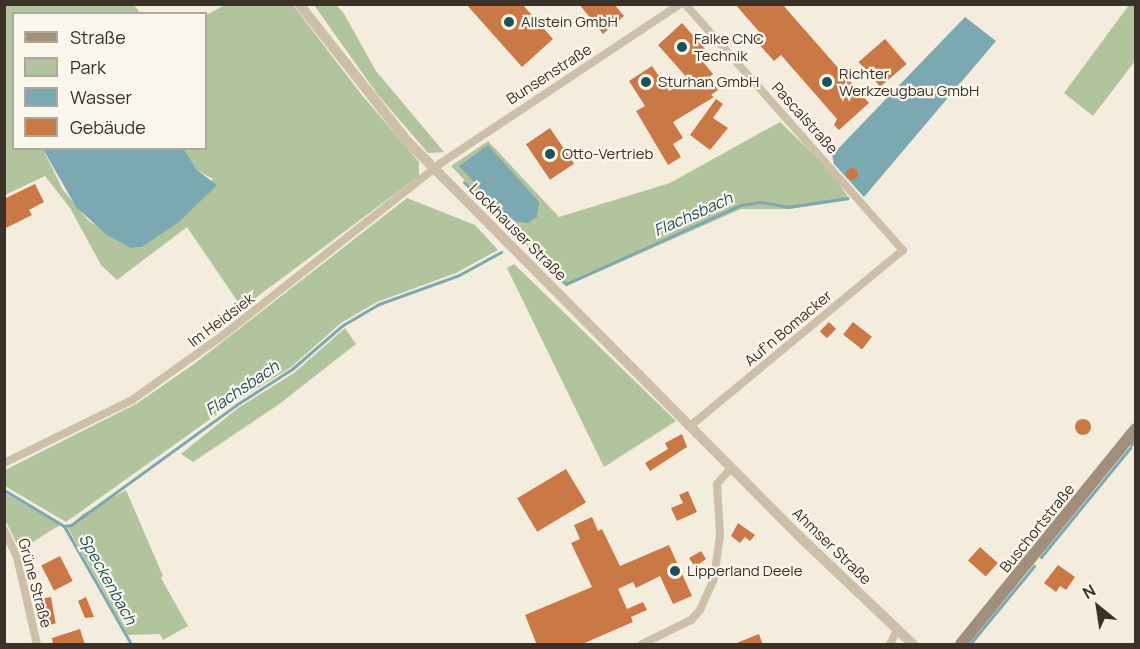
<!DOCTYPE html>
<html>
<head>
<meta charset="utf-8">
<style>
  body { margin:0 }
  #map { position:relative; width:1140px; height:649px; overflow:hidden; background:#f4edde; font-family:Manrope,sans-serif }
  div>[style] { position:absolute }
  .green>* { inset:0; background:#b1c49d }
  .water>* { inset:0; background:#7ca8b2 }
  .stream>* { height:3px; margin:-1.5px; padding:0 1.5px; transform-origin:1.5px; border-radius:1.5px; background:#7ca8b2 }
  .building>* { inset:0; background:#ca7946; transform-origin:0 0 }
  .round { border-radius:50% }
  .minor>* { height:8px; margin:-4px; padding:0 4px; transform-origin:4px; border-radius:4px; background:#cdbfa9 }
  .tertiary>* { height:10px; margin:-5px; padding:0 5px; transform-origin:5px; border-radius:5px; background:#cdbfa9 }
  .secondary>* { height:12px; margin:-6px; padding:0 6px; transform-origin:6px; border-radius:6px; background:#a18e7b }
  .dots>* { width:16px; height:16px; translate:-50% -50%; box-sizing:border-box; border:3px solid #fbf6eb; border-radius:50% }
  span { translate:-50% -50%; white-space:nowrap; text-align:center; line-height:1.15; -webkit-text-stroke:4.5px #fbf6eb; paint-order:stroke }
  .poi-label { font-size:15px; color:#3a3129 }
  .left { translate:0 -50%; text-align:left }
  .street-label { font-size:15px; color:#3a3129 }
  .water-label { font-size:16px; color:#1d505d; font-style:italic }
  .frame { position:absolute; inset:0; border:6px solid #3a3129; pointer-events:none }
  .legend { position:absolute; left:12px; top:12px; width:195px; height:138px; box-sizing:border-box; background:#fbf6eb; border:2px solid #aea79d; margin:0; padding:8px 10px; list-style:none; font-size:18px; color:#3a3129 }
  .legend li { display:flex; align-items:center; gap:12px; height:30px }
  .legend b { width:30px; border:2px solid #aea79d }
  .north { position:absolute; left:1068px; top:577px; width:60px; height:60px; -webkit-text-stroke:4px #fbf6eb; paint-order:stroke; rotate:330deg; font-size:16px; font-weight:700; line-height:24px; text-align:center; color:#3a3129 }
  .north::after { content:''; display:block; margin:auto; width:21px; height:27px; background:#3a3129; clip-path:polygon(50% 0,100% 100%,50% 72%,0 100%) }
</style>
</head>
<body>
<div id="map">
  <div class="green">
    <div style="clip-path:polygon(5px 5px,134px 5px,140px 13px,14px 14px,14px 148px,43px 149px,63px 190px,89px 221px,131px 248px,142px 247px,178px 223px,213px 179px,197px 170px,184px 149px,206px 148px,206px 15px,225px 5px,293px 5px,361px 94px,419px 162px,419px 176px,242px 308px,187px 227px,117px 280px,101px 265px,70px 208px,45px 176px,5px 195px)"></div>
    <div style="clip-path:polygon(314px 5px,336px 5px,343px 12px,376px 71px,444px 152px,428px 153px,378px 95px)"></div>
    <div style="clip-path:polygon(1129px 5px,1135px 5px,1135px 61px,1093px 116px,1064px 93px)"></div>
    <div style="clip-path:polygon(780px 122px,830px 170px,850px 200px,789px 209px,741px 209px,566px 286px,451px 166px,488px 141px,559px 217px,670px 183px)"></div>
    <div style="clip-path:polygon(407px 198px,475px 225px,498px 250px,456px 273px,377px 302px,341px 323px,290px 368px,233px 403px,66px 522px,5px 486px,5px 470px,136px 404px,194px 364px)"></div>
    <div style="clip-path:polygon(514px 264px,676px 421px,604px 467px,507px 268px)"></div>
    <div style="clip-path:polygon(345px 328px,356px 344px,278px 405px,193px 462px,181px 454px,238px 408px,294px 373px)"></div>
    <div style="clip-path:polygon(126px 490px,163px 576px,161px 578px,188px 626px,163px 640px,160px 634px,128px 635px,68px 528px,83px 514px)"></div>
    <div style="clip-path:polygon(4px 493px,5px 493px,60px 525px,20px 550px,5px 520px)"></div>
  </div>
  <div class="water">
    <div style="clip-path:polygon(965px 17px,996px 41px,864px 197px,834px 164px,832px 155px)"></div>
    <div style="clip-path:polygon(488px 145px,539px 202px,537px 217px,528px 223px,511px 221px,459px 166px)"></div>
    <div style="clip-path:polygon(43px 149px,184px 149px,197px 170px,217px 185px,178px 223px,142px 247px,131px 248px,107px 235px,76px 207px)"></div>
  </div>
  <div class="stream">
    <div style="left:464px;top:182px;width:83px;rotate:46deg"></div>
    <div style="left:532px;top:253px;width:46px;rotate:42.4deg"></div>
    <div style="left:566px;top:284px;width:192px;rotate:-24.3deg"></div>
    <div style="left:741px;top:205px;width:20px;rotate:-9deg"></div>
    <div style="left:761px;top:202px;width:27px;rotate:10deg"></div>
    <div style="left:788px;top:207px;width:60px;rotate:-8.7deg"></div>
    <div style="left:1131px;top:445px;width:7px;rotate:-45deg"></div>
    <div style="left:4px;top:490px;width:70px;rotate:31deg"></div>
    <div style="left:64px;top:526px;width:7px;rotate:-8deg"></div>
    <div style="left:71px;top:525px;width:204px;rotate:-36deg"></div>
    <div style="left:236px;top:405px;width:67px;rotate:-32.7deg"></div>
    <div style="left:292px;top:369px;width:67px;rotate:-40.8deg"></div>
    <div style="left:343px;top:325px;width:42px;rotate:-30.3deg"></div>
    <div style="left:379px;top:304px;width:85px;rotate:-19.9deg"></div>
    <div style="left:459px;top:275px;width:48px;rotate:-28.7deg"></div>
    <div style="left:64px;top:526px;width:136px;rotate:60.4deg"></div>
    <div style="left:1041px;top:557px;width:141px;rotate:-50.8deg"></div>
    <div style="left:970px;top:644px;width:101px;rotate:-50.6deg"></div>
  </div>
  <div class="building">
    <div style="clip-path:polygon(466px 4px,522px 4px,553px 39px,522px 67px)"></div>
    <div style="clip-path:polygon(579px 4px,614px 4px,624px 16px,603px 34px)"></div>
    <div style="clip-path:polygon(735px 4px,782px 4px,869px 103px,839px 130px,834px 125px,837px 119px,781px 55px,774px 61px,755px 40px,761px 34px)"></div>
    <div style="clip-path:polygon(682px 23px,705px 49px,698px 56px,713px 74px,708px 78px,718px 90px,711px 95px,714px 97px,673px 122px,683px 138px,673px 144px,681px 157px,668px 165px,636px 111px,645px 106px,629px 81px,652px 66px,669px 91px,689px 80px,658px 45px)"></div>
    <div style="left:885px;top:39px;width:33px;height:35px;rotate:49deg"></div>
    <div style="clip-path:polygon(716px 99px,723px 104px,713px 118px,728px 128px,710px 150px,690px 135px)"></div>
    <div style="left:550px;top:128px;width:43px;height:29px;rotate:56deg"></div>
    <div class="round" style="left:846px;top:168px;width:12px;height:12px"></div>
    <div style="clip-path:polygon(35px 184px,44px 202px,29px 210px,32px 215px,4px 229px,4px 199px)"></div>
    <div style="left:829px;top:322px;width:10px;height:13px;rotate:45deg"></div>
    <div style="left:853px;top:322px;width:24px;height:16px;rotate:38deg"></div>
    <div class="round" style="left:1075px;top:419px;width:16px;height:16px"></div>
    <div style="clip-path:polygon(682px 434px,687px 447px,650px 471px,645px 463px,668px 449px,665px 443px)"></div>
    <div style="left:566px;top:469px;width:39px;height:57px;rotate:59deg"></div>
    <div style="clip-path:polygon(688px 491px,697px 512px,677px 521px,671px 508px,683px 503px,679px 495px)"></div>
    <div style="clip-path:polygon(592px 517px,598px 531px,602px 529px,620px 566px,669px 545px,692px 596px,673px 604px,660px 576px,636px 588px,633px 582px,618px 589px,627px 609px,643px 602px,647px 610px,631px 617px,633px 622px,580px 645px,537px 645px,525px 615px,592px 587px,571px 543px,580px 539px,574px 525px)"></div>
    <div style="clip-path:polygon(738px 523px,755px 535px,750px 541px,745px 537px,740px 543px,731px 536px)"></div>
    <div style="left:980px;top:547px;width:24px;height:18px;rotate:42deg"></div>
    <div style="clip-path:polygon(701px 551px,706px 559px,695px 567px,689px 558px)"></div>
    <div style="left:60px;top:556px;width:28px;height:21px;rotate:63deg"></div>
    <div style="clip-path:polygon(1058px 565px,1075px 577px,1066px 590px,1060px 586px,1056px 592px,1044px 583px)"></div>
    <div style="left:51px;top:597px;width:27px;height:15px;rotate:80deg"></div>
    <div style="clip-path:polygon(86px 597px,94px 617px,85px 618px,78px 601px)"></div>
    <div style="clip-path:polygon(80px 629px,85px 645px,53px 645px,52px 638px)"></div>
    <div style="clip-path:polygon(759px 634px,763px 645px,734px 645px,734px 644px)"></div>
  </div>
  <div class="minor">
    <div style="left:685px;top:4px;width:329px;rotate:48.5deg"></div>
    <div style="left:903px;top:250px;width:276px;rotate:140.4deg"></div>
    <div style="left:4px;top:463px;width:143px;rotate:-26.2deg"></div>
    <div style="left:132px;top:400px;width:110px;rotate:-35.4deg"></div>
    <div style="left:222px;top:336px;width:279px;rotate:-38.3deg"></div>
    <div style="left:441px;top:163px;width:287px;rotate:-33.6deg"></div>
    <div style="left:4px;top:530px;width:30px;rotate:64deg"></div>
    <div style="left:17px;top:557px;width:89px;rotate:77.1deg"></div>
    <div style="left:642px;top:644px;width:55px;rotate:-26.1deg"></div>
    <div style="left:691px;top:620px;width:13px;rotate:-48deg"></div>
    <div style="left:700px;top:610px;width:35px;rotate:-66deg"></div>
    <div style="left:714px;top:578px;width:42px;rotate:-81.9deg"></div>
    <div style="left:720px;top:536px;width:52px;rotate:-93.3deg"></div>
    <div style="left:717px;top:484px;width:21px;rotate:-49deg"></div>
    <div style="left:890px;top:644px;width:16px;rotate:-63deg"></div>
  </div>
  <div class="tertiary">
    <div style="left:299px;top:4px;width:176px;rotate:51.7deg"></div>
    <div style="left:408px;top:142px;width:555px;rotate:45.22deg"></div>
    <div style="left:799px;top:536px;width:157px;rotate:43.5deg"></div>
  </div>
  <div class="secondary">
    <div style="left:961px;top:644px;width:277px;rotate:-50.9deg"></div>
  </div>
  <div class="dots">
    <div style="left:509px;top:22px;background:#1d505d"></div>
    <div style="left:682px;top:47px;background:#1d505d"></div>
    <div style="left:646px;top:82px;background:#1d505d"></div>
    <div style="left:827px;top:82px;background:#1d505d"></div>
    <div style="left:550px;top:154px;background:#1d505d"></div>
    <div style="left:675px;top:571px;background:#1d505d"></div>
  </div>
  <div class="poi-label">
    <span class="left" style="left:521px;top:22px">Allstein GmbH</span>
    <span class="left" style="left:694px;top:47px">Falke CNC<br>Technik</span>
    <span class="left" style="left:839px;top:82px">Richter<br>Werkzeugbau GmbH</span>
    <span class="left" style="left:658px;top:82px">Sturhan GmbH</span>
    <span class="left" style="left:562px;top:154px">Otto-Vertrieb</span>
    <span class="left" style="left:687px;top:571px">Lipperland Deele</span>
  </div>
  <div class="street-label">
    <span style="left:549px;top:74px;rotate:-33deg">Bunsenstraße</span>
    <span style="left:805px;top:118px;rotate:48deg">Pascalstraße</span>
    <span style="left:518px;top:232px;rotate:45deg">Lockhauser Straße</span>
    <span style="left:221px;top:320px;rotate:-37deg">Im Heidsiek</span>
    <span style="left:788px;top:328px;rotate:-40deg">Auf'n Bomacker</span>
    <span style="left:1037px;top:528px;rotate:-51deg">Buschortstraße</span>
    <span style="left:832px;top:546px;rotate:44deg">Ahmser Straße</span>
    <span style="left:35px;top:583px;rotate:75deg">Grüne Straße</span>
  </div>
  <div class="water-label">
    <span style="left:693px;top:214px;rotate:-24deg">Flachsbach</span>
    <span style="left:242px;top:388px;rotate:-34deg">Flachsbach</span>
    <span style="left:108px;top:579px;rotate:61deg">Speckenbach</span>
  </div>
  <div class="frame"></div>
  <ul class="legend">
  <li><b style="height:8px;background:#a18e7b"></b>Straße</li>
  <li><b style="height:16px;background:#b1c49d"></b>Park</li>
  <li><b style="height:16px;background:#7ca8b2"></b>Wasser</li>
  <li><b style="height:16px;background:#ca7946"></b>Gebäude</li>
  </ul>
  <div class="north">N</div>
</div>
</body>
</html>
